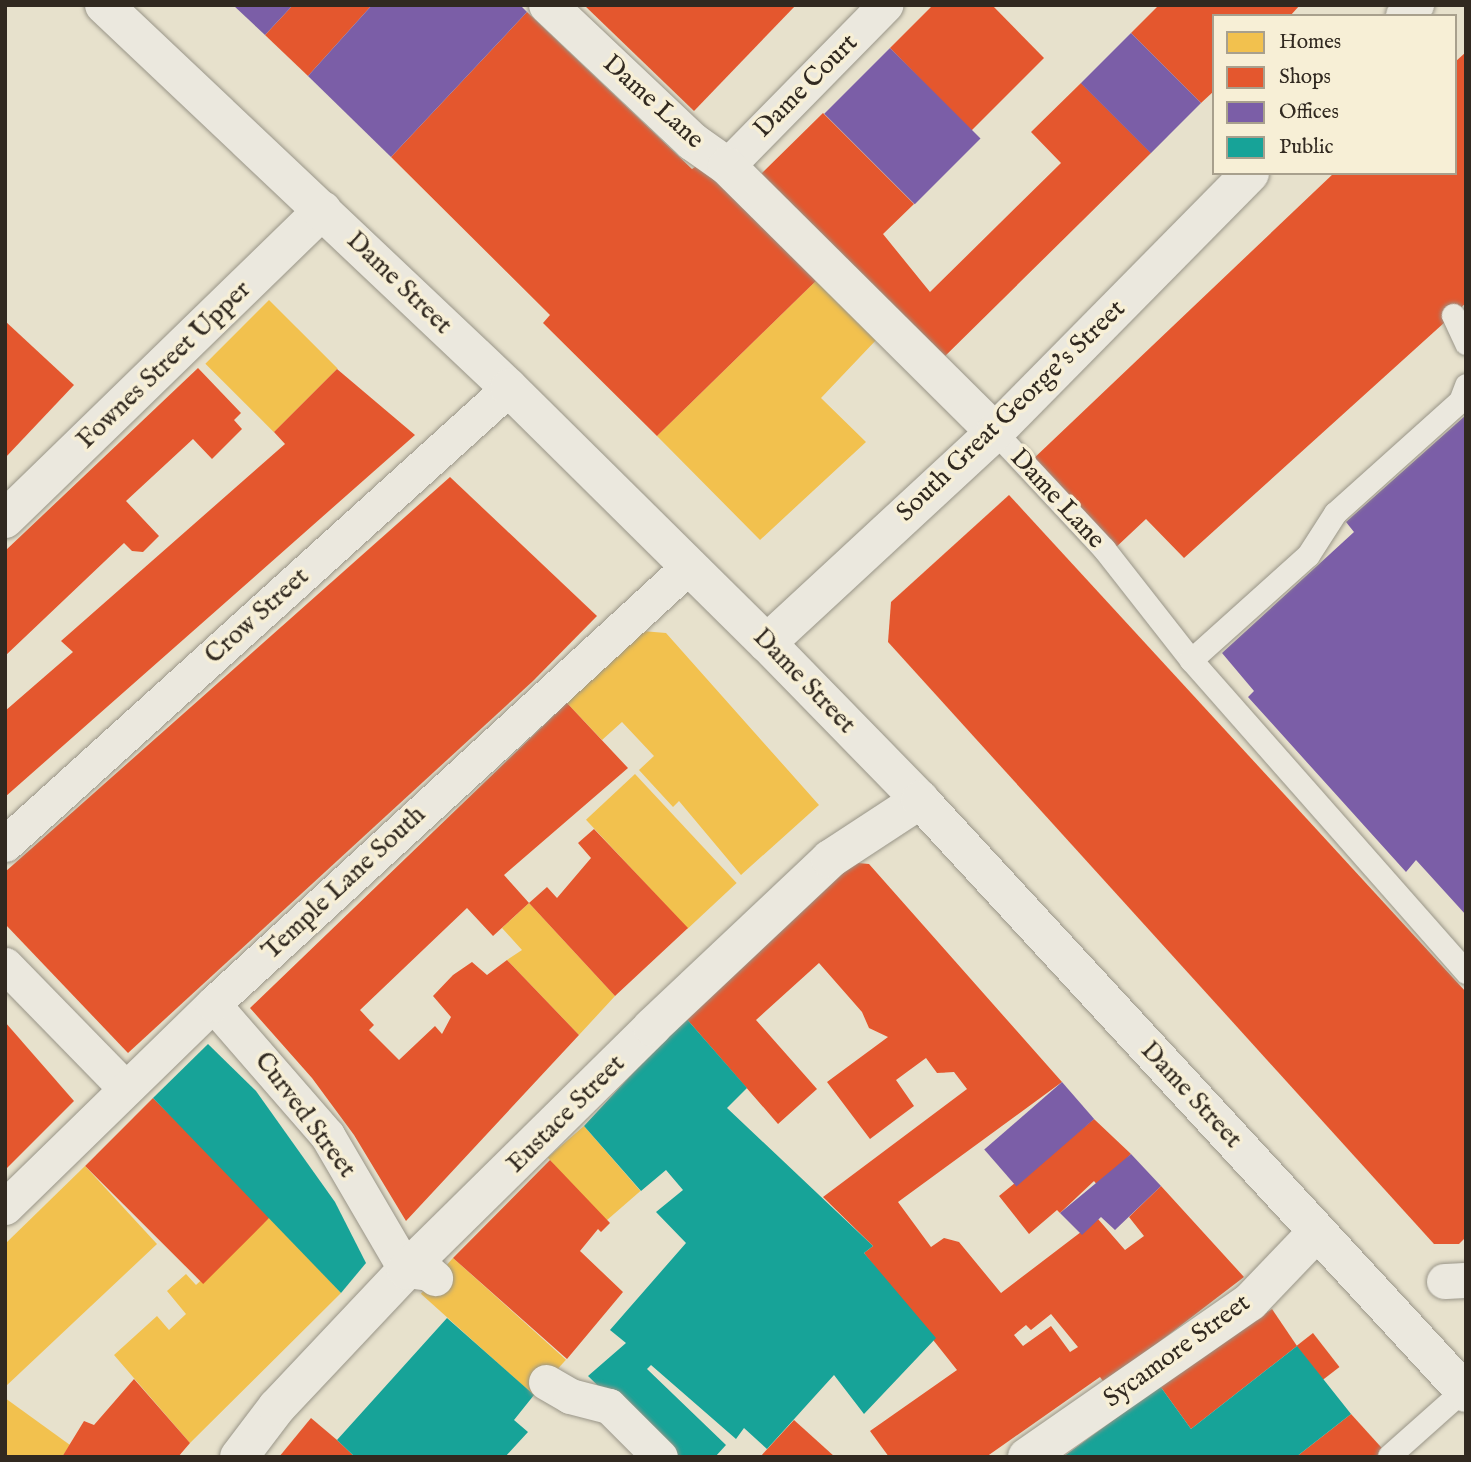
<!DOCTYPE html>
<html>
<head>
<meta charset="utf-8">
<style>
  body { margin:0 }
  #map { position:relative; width:1471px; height:1462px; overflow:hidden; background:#e7e1cc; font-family:"IM FELL English",serif }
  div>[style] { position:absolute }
  .homes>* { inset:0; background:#f2c14e; transform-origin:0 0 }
  .shops>* { inset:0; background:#e4572e; transform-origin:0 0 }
  .offices>* { inset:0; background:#7b5ea7; transform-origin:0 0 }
  .public>* { inset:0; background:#17a398 }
  .roads { filter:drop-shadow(0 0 2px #999588) drop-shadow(0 0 2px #999588) }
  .service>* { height:23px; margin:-11.5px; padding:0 11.5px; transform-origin:11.5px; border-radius:11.5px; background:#ebe8de }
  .pedestrian>* { height:35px; margin:-17.5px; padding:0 17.5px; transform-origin:17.5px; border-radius:17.5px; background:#ebe8de }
  .minor>* { height:38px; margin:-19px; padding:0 19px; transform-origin:19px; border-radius:19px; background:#ebe8de }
  .secondary>* { height:38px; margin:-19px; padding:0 19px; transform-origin:19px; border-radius:19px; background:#ebe8de }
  span { translate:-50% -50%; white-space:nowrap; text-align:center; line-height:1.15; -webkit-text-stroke:7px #f7efd6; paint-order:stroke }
  .street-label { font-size:26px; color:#312920 }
  .frame { position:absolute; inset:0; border:7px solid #312920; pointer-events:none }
  .legend { position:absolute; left:1212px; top:14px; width:245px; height:161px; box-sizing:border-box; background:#f7efd6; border:2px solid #a8a08d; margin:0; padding:9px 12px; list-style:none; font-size:21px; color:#312920 }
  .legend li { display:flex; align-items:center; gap:14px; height:35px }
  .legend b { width:35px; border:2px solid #a8a08d }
</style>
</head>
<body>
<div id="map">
  <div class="homes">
    <div style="clip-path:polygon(823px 274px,878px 338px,821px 398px,866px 442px,760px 540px,657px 436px)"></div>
    <div style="left:269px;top:300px;width:97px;height:90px;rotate:45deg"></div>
    <div style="clip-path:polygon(642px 631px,666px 633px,819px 805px,741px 875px,679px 801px,673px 807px,639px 770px,654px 756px,622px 722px,602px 740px,567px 703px)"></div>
    <div style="left:635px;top:774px;width:149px;height:67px;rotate:47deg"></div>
    <div style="clip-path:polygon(529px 903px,615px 996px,579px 1035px,507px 960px,522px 950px,502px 928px)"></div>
    <div style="left:584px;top:1126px;width:86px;height:48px;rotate:49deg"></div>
    <div style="clip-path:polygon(85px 1166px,157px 1244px,5px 1387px,5px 1244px)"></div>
    <div style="clip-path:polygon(270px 1217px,341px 1293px,190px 1443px,114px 1355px,157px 1316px,169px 1330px,186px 1314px,167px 1291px,186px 1274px,196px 1285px)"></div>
    <div style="left:453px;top:1258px;width:152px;height:48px;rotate:42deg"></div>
    <div style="clip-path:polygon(5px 1398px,70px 1445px,62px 1457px,5px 1457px)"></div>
  </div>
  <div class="shops">
    <div style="clip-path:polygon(293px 5px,372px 5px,308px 76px,265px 35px)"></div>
    <div style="clip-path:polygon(584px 5px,796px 5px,694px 111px)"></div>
    <div style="clip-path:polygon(933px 5px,992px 5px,1044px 58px,971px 131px,890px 48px)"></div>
    <div style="clip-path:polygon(1159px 5px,1300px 5px,1290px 16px,1214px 16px,1214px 91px,1201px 103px,1131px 33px)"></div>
    <div style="clip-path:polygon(527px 12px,692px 169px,701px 163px,823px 274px,657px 436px,543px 323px,550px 315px,391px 157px)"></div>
    <div style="clip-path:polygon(1466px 52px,1466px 303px,1184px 558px,1146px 519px,1113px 550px,1031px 461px,1334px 173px,1455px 173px,1455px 62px)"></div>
    <div style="clip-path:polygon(1081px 83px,1151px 153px,938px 363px,757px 178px,823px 113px,914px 204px,883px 234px,930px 292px,1061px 163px,1031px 132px)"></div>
    <div style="clip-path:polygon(5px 321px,74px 385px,5px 458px)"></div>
    <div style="clip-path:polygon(198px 368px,241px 413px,234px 420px,242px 429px,212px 459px,193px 439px,126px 501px,159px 536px,143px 552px,132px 551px,124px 543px,5px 656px,5px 551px)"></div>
    <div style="clip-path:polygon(337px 369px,415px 435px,5px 797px,5px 711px,73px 652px,61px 641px,285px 444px,274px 432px)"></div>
    <div style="clip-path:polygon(450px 477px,597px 616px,533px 681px,128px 1053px,5px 924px,5px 872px)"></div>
    <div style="clip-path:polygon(1009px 495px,1466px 992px,1466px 1237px,1459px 1244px,1434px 1244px,888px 642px,891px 602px)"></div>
    <div style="clip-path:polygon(567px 703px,628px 768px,504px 875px,529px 903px,547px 887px,557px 898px,591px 858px,578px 843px,594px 829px,688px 928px,615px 996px,529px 903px,493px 936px,467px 908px,360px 1010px,374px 1025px,369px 1030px,399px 1060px,435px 1026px,442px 1034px,451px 1017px,433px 996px,453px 975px,472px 962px,487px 975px,507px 960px,579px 1035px,406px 1221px,354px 1135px,312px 1078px,250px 1008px)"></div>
    <div style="clip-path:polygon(evenodd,848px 862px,869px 864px,1062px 1082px,898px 1202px,931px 1247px,944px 1238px,959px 1242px,1001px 1293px,1098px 1219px,1125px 1250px,1144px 1236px,1129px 1217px,1161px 1186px,1244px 1277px,1146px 1352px,1103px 1381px,1100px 1377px,986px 1457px,889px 1457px,870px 1431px,957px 1370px,864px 1253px,873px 1246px,823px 1197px,967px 1089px,954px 1072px,937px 1073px,926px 1058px,896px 1080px,914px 1106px,870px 1139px,827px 1082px,888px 1037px,869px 1028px,862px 1012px,819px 963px,756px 1020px,817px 1089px,778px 1124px,685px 1017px,848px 862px,1051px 1314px,1078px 1347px,1070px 1352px,1051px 1326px,1023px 1346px,1014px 1335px,1026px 1325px,1031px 1330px,1051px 1314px)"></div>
    <div style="clip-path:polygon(5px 1022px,74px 1101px,5px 1170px)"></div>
    <div style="left:153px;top:1098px;width:167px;height:96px;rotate:45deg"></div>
    <div style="clip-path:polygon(1094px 1119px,1131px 1154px,1098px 1186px,1094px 1181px,1060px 1213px,1057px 1210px,1029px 1234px,999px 1196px)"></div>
    <div style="clip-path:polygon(550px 1160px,610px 1223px,601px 1232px,598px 1229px,580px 1251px,623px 1292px,567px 1359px,453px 1258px)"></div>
    <div style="clip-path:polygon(1272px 1309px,1297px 1346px,1191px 1429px,1160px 1386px)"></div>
    <div style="left:1313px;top:1333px;width:43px;height:21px;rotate:52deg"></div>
    <div style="clip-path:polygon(134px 1379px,190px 1443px,178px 1457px,62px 1457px,84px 1421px,94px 1425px)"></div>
    <div style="clip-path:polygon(1351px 1414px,1390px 1457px,1296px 1457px)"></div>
    <div style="clip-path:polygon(311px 1418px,337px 1440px,355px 1457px,279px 1457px)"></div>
    <div style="clip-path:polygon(794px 1420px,835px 1457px,760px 1457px)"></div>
  </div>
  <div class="offices">
    <div style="clip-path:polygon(233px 5px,293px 5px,265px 35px)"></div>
    <div style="clip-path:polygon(372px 5px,520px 5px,527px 12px,391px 157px,308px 76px)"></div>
    <div style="left:1131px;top:33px;width:99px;height:71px;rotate:45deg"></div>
    <div style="left:890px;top:48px;width:128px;height:93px;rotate:45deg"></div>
    <div style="clip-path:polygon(1466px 415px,1466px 915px,1416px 860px,1406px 872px,1248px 697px,1254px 691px,1222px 653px,1354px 532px,1346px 522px)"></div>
    <div style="left:1062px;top:1082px;width:49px;height:103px;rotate:49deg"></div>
    <div style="clip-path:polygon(1131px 1154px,1161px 1186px,1115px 1230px,1101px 1217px,1082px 1235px,1060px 1213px)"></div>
  </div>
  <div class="public">
    <div style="clip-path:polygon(685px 1017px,747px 1088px,727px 1108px,873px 1246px,864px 1253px,936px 1338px,864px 1414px,834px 1375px,767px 1449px,744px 1428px,736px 1439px,651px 1365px,647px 1369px,726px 1445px,715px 1457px,671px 1457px,588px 1376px,626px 1343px,610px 1330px,686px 1243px,656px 1212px,683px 1190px,666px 1170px,641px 1191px,584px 1126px)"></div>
    <div style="clip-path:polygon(208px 1044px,256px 1091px,335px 1202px,366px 1263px,341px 1293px,153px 1098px)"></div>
    <div style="clip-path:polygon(447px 1318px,534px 1395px,514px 1420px,528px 1432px,505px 1457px,355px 1457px,337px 1440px)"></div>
    <div style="clip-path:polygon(1297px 1346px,1351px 1414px,1296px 1457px,1063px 1457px,1160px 1386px,1191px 1429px)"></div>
  </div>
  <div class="roads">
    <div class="service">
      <div style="left:1453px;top:315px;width:31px;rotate:65deg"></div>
      <div style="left:995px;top:432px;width:160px;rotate:47deg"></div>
      <div style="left:1104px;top:549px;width:141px;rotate:51.9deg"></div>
      <div style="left:1191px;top:660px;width:416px;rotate:48.6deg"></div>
      <div style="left:1191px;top:660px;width:157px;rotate:-41.9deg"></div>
      <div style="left:1308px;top:555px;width:50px;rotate:-57.3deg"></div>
      <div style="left:1335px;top:513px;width:168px;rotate:-41.9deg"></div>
      <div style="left:1460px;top:401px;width:17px;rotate:-69deg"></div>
      <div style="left:1389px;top:1456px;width:99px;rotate:-41.7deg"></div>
    </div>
    <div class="pedestrian">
      <div style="left:727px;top:166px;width:226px;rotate:-45.5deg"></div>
      <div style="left:5px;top:844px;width:680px;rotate:-42.14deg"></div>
      <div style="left:5px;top:965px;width:172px;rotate:45.7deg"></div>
      <div style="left:213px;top:1004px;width:174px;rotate:49deg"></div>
      <div style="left:327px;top:1135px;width:156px;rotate:59.7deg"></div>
      <div style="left:406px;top:1270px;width:23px;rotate:7deg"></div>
      <div style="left:429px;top:1273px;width:8px;rotate:40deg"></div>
      <div style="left:5px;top:1207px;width:291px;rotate:-44.3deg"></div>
      <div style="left:213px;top:1004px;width:647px;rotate:-42.62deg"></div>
      <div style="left:1444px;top:1281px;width:22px;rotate:-3deg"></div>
      <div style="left:546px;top:1382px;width:28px;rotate:30deg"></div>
      <div style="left:570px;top:1396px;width:40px;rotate:14.4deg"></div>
      <div style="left:609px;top:1406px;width:72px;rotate:45deg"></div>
    </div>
    <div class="minor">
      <div style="left:548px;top:5px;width:199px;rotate:43.4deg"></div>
      <div style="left:693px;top:142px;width:42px;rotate:35.2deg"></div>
      <div style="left:727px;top:166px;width:378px;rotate:44.8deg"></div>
      <div style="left:5px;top:519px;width:443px;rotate:-44.2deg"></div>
      <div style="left:239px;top:1457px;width:63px;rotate:-52.8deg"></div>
      <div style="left:277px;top:1407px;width:188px;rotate:-46.7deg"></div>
      <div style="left:406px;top:1270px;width:346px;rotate:-44.6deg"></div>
      <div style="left:652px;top:1027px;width:245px;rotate:-43.3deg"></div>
      <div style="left:830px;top:859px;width:108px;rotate:-33.2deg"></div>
      <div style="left:1027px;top:1457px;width:272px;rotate:-34.8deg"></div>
      <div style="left:1250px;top:1302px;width:97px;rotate:-46.3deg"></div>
    </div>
    <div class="secondary">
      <div style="left:104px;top:5px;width:557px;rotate:43.4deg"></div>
      <div style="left:509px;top:388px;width:363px;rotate:44.7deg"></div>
      <div style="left:767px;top:643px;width:219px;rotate:45.7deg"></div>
      <div style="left:920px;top:800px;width:806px;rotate:47.36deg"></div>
      <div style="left:1405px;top:16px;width:15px;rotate:-48deg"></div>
      <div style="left:767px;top:643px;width:311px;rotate:-42.8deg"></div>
      <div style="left:995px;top:432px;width:363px;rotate:-45.4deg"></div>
    </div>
  </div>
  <div class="street-label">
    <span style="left:806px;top:86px;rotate:-45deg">Dame Court</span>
    <span style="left:653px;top:102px;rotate:42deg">Dame Lane</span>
    <span style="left:399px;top:283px;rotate:44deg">Dame Street</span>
    <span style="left:164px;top:365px;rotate:-44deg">Fownes Street Upper</span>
    <span style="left:1011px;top:411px;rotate:-44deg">South Great George's Street</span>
    <span style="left:1057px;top:499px;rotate:47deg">Dame Lane</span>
    <span style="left:257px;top:616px;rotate:-42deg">Crow Street</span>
    <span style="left:804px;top:681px;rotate:46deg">Dame Street</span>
    <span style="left:344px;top:883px;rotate:-43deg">Temple Lane South</span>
    <span style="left:1191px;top:1095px;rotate:47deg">Dame Street</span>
    <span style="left:566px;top:1114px;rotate:-45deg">Eustace Street</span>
    <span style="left:305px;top:1115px;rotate:53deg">Curved Street</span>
    <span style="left:1177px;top:1351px;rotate:-36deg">Sycamore Street</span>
  </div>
  <div class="frame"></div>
  <ul class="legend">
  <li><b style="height:19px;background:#f2c14e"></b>Homes</li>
  <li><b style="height:19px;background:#e4572e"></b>Shops</li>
  <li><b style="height:19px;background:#7b5ea7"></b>Offices</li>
  <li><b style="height:19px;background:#17a398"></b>Public</li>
  </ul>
</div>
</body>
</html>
